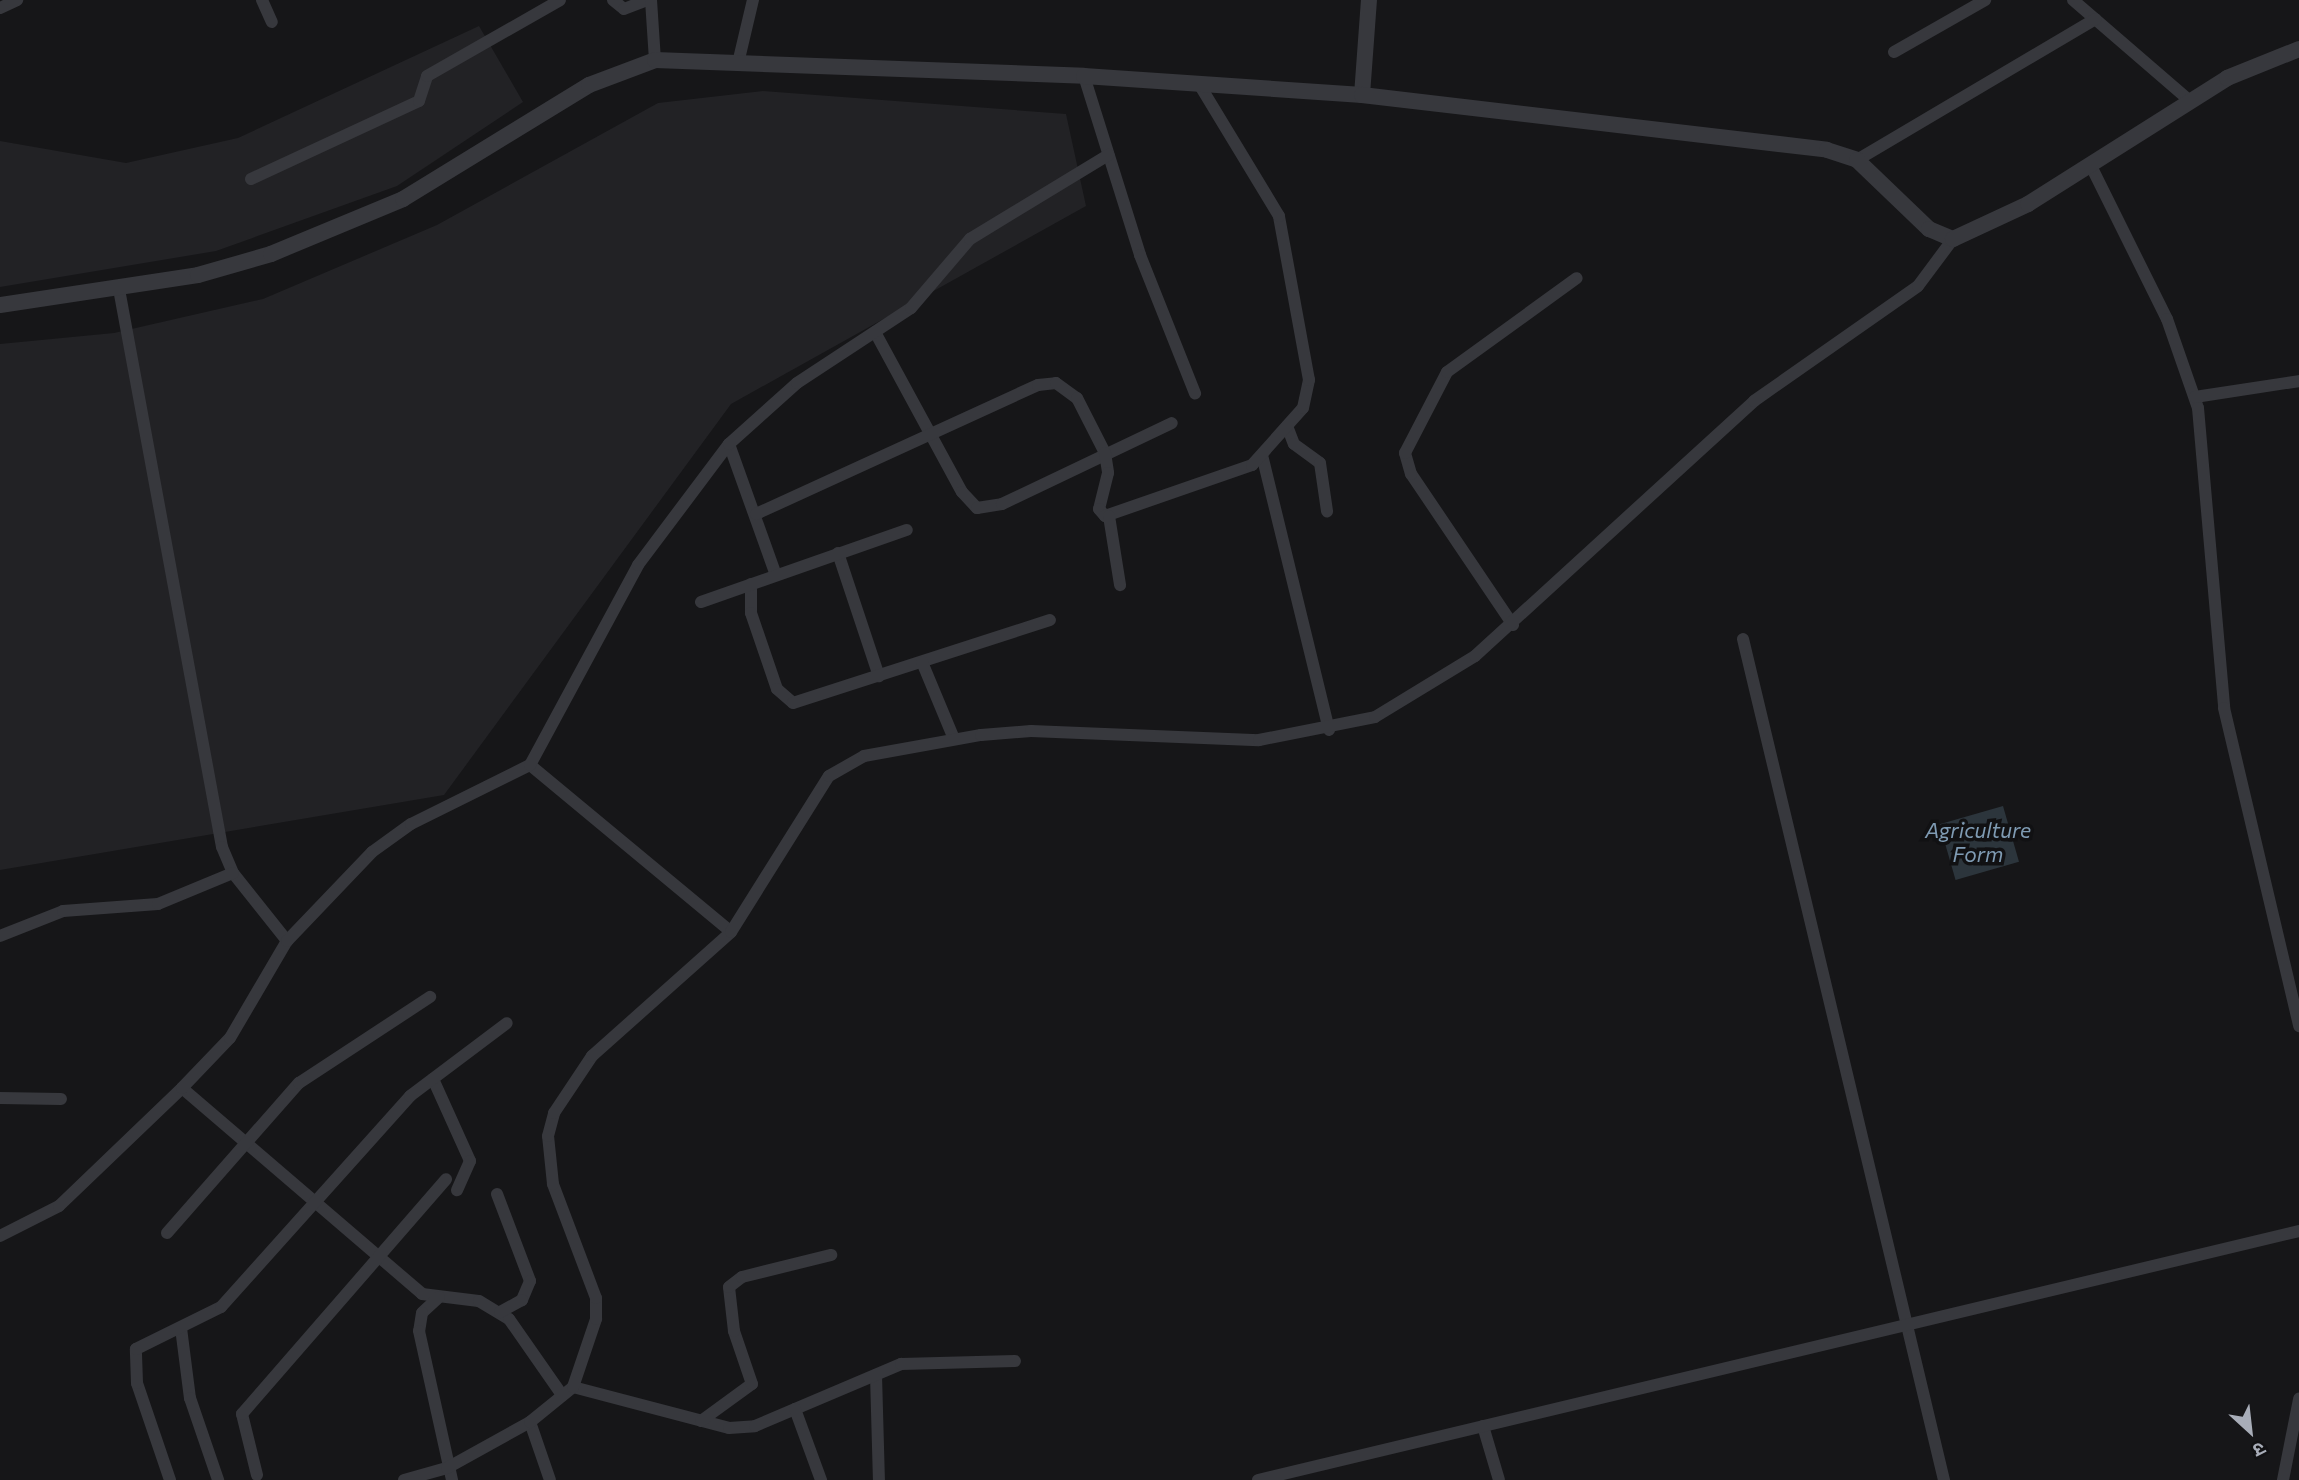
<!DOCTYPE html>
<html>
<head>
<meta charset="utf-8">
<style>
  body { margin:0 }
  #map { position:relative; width:2299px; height:1480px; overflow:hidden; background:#161618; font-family:Commissioner,"Noto Sans Devanagari",sans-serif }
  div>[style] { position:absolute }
  .built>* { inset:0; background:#222225 }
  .water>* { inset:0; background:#2c353c; transform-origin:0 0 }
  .minor>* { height:12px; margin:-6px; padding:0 6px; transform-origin:6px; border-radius:6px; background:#37383d }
  .tertiary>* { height:16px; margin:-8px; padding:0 8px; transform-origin:8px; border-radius:8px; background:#37383d }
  span { translate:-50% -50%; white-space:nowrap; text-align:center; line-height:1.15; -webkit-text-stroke:7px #111113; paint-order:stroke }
  .water-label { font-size:21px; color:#7f9bb3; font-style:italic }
  .north { position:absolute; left:2215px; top:1396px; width:70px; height:70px; -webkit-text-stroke:5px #111113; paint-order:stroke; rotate:153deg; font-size:19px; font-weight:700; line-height:28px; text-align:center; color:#a8adb8 }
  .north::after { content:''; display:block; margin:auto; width:24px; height:32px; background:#a8adb8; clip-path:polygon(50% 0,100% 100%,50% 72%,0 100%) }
</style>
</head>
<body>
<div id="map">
  <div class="built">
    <div style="clip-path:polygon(479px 26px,523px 102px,397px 186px,216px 251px,0 287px,0 141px,126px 163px,238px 138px)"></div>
    <div style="clip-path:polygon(763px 91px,1066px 114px,1086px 206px,731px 404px,444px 795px,0 870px,0 344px,114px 333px,263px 299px,437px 225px,658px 103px)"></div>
  </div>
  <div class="water">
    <div style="left:2003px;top:806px;width:58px;height:66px;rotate:74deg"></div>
  </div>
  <div class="minor">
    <div style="left:262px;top:0;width:24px;rotate:66deg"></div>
    <div style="left:613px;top:0;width:14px;rotate:39deg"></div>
    <div style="left:624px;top:9px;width:26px;rotate:-21deg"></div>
    <div style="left:651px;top:0;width:60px;rotate:86.2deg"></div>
    <div style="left:2073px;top:0;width:155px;rotate:40.8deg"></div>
    <div style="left:0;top:8px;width:19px;rotate:-25deg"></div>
    <div style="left:1894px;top:52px;width:105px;rotate:-29.7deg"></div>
    <div style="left:739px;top:59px;width:61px;rotate:-76.7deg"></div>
    <div style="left:1084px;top:76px;width:188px;rotate:72.6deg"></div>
    <div style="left:1140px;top:255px;width:149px;rotate:68.3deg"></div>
    <div style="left:1857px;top:160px;width:277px;rotate:-30.6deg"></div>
    <div style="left:2090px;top:164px;width:173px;rotate:63.6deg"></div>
    <div style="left:2167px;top:319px;width:94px;rotate:70.8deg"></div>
    <div style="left:2198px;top:408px;width:301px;rotate:85deg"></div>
    <div style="left:2224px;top:708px;width:327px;rotate:76.7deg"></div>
    <div style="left:251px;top:179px;width:185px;rotate:-24.9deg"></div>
    <div style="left:419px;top:101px;width:26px;rotate:-72deg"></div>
    <div style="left:427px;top:76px;width:153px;rotate:-29.7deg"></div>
    <div style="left:119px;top:289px;width:567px;rotate:79.54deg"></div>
    <div style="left:222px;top:847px;width:28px;rotate:67deg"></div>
    <div style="left:233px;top:873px;width:87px;rotate:51.5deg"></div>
    <div style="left:875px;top:332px;width:182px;rotate:61.5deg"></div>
    <div style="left:962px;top:492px;width:22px;rotate:47deg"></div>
    <div style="left:977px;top:508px;width:25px;rotate:-9deg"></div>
    <div style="left:1002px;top:504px;width:188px;rotate:-25.5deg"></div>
    <div style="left:2195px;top:397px;width:105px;rotate:-8.7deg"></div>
    <div style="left:1287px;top:426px;width:19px;rotate:69deg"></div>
    <div style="left:1294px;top:444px;width:32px;rotate:36deg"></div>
    <div style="left:1320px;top:463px;width:49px;rotate:81.7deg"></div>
    <div style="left:729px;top:444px;width:139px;rotate:70.3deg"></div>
    <div style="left:1262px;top:455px;width:283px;rotate:76.3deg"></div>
    <div style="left:756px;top:514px;width:310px;rotate:-24.6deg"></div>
    <div style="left:1038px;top:385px;width:18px;rotate:-6deg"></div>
    <div style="left:1056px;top:383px;width:26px;rotate:36deg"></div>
    <div style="left:1077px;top:398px;width:62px;rotate:63deg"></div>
    <div style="left:1105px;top:453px;width:20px;rotate:81deg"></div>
    <div style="left:1108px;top:473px;width:37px;rotate:104deg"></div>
    <div style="left:1099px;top:509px;width:9px;rotate:49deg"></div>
    <div style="left:1105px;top:516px;width:156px;rotate:-19.1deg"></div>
    <div style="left:1252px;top:465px;width:76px;rotate:-48.2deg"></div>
    <div style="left:1303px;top:408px;width:29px;rotate:-78deg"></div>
    <div style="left:1309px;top:380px;width:167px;rotate:-100.4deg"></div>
    <div style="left:1279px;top:216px;width:151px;rotate:-121.2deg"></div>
    <div style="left:1109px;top:516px;width:70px;rotate:80.9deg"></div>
    <div style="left:838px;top:553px;width:130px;rotate:71.6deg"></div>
    <div style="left:751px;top:584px;width:29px;rotate:90deg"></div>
    <div style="left:751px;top:613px;width:80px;rotate:71.1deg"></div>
    <div style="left:777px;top:689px;width:21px;rotate:41deg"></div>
    <div style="left:793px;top:703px;width:270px;rotate:-17.9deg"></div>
    <div style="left:701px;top:602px;width:218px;rotate:-19.3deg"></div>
    <div style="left:1513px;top:625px;width:182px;rotate:-124deg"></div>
    <div style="left:1411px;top:474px;width:22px;rotate:-106deg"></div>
    <div style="left:1405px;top:453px;width:91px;rotate:-62.6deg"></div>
    <div style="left:1447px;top:372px;width:160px;rotate:-35.9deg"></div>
    <div style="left:1743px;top:639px;width:865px;rotate:76.56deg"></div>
    <div style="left:922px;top:662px;width:83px;rotate:67.4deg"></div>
    <div style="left:530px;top:765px;width:261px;rotate:39.7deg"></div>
    <div style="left:0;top:936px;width:68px;rotate:-21.6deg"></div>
    <div style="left:63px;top:911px;width:95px;rotate:-4.2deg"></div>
    <div style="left:158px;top:904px;width:81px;rotate:-22.5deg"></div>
    <div style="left:433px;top:1079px;width:90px;rotate:65.7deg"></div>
    <div style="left:470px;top:1161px;width:32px;rotate:114deg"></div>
    <div style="left:182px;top:1088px;width:316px;rotate:40.6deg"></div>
    <div style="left:422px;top:1294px;width:57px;rotate:7deg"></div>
    <div style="left:479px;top:1301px;width:35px;rotate:31deg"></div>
    <div style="left:509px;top:1319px;width:93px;rotate:55.1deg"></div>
    <div style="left:0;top:1098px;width:61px;rotate:0.9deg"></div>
    <div style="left:497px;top:1194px;width:93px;rotate:69.2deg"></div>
    <div style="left:530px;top:1281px;width:21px;rotate:113deg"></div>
    <div style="left:522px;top:1300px;width:25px;rotate:151deg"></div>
    <div style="left:167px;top:1233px;width:200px;rotate:-48.7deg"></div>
    <div style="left:299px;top:1083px;width:157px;rotate:-33.3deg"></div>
    <div style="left:0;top:1236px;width:66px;rotate:-27deg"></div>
    <div style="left:59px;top:1206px;width:170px;rotate:-43.8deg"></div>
    <div style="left:182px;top:1088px;width:69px;rotate:-46.2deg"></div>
    <div style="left:230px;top:1038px;width:113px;rotate:-59.6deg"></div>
    <div style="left:287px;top:941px;width:123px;rotate:-46.3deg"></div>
    <div style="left:372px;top:852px;width:48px;rotate:-35.7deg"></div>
    <div style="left:411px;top:824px;width:133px;rotate:-26.4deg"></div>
    <div style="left:530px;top:765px;width:227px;rotate:-61.6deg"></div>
    <div style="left:638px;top:565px;width:151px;rotate:-53.1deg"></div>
    <div style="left:729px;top:444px;width:91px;rotate:-41.9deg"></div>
    <div style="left:797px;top:383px;width:136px;rotate:-33.3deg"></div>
    <div style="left:911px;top:308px;width:91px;rotate:-49.5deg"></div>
    <div style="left:970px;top:239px;width:162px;rotate:-31.3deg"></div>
    <div style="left:439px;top:1297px;width:23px;rotate:137deg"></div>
    <div style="left:422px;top:1313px;width:18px;rotate:99deg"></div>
    <div style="left:419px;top:1331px;width:153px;rotate:77.5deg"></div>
    <div style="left:181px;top:1328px;width:71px;rotate:82.7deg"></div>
    <div style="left:190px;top:1398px;width:87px;rotate:71.1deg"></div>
    <div style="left:876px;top:1375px;width:105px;rotate:88.4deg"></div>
    <div style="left:573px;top:1387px;width:161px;rotate:14.7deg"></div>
    <div style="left:729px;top:1428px;width:26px;rotate:-4deg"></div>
    <div style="left:755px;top:1426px;width:159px;rotate:-23deg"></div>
    <div style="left:901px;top:1364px;width:114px;rotate:-1.5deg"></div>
    <div style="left:795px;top:1409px;width:76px;rotate:69.9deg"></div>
    <div style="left:701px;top:1421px;width:63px;rotate:-36deg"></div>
    <div style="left:752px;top:1384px;width:56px;rotate:-108.8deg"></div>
    <div style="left:734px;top:1331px;width:44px;rotate:-96.5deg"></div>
    <div style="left:729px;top:1287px;width:16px;rotate:-38deg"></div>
    <div style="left:742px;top:1277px;width:92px;rotate:-13.9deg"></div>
    <div style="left:530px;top:1422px;width:61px;rotate:71deg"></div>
    <div style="left:1483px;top:1426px;width:56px;rotate:73.5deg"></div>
    <div style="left:257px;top:1475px;width:63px;rotate:-103.8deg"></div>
    <div style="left:242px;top:1414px;width:311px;rotate:-49deg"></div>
    <div style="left:170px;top:1480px;width:102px;rotate:-108.8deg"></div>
    <div style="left:137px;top:1383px;width:34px;rotate:-92deg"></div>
    <div style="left:136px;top:1349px;width:95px;rotate:-26.3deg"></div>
    <div style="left:221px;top:1307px;width:283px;rotate:-48.1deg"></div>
    <div style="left:410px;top:1096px;width:121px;rotate:-37deg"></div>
    <div style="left:404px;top:1480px;width:45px;rotate:-15.6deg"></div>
    <div style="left:447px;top:1468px;width:95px;rotate:-29deg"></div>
    <div style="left:530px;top:1422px;width:55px;rotate:-39.1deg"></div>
    <div style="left:573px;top:1387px;width:72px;rotate:-71.3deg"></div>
    <div style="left:596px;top:1319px;width:21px;rotate:-90deg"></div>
    <div style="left:596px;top:1298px;width:122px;rotate:-110.7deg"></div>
    <div style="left:553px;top:1184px;width:48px;rotate:-95.9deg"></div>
    <div style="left:548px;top:1136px;width:24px;rotate:-75deg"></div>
    <div style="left:554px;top:1113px;width:69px;rotate:-56.3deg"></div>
    <div style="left:592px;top:1056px;width:186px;rotate:-41.7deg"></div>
    <div style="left:731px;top:932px;width:184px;rotate:-57.9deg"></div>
    <div style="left:829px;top:776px;width:40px;rotate:-29.7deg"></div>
    <div style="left:864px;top:756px;width:119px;rotate:-10.2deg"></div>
    <div style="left:981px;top:735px;width:50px;rotate:-4.6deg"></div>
    <div style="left:1031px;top:731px;width:228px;rotate:2.3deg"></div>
    <div style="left:1259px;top:740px;width:118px;rotate:-11.2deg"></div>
    <div style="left:1375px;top:717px;width:117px;rotate:-31.4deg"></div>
    <div style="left:1475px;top:656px;width:378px;rotate:-42.4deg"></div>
    <div style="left:1754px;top:401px;width:200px;rotate:-35deg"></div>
    <div style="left:1918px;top:286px;width:59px;rotate:-53.3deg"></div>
    <div style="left:1258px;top:1480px;width:1070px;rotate:-13.45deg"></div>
    <div style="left:2283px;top:1480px;width:83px;rotate:-78.8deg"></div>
  </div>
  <div class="tertiary">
    <div style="left:1362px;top:95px;width:95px;rotate:-85.8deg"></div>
    <div style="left:0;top:305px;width:200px;rotate:-8.6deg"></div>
    <div style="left:198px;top:275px;width:76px;rotate:-16deg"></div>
    <div style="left:271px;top:254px;width:143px;rotate:-22.6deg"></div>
    <div style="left:403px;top:199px;width:218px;rotate:-31.5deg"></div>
    <div style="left:589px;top:85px;width:71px;rotate:-20.7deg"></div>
    <div style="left:655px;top:60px;width:429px;rotate:2.1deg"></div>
    <div style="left:1084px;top:76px;width:279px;rotate:3.9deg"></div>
    <div style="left:1362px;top:95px;width:468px;rotate:6.7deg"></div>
    <div style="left:1827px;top:150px;width:32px;rotate:18deg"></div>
    <div style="left:1857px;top:160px;width:100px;rotate:43.8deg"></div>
    <div style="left:1929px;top:229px;width:26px;rotate:23deg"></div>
    <div style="left:1953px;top:239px;width:83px;rotate:-25deg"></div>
    <div style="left:2028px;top:204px;width:236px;rotate:-32.3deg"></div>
    <div style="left:2227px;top:78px;width:78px;rotate:-21.9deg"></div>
  </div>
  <div class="water-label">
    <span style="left:1978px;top:842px">Agriculture<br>Form</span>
  </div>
  <div class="north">उ</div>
</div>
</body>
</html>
